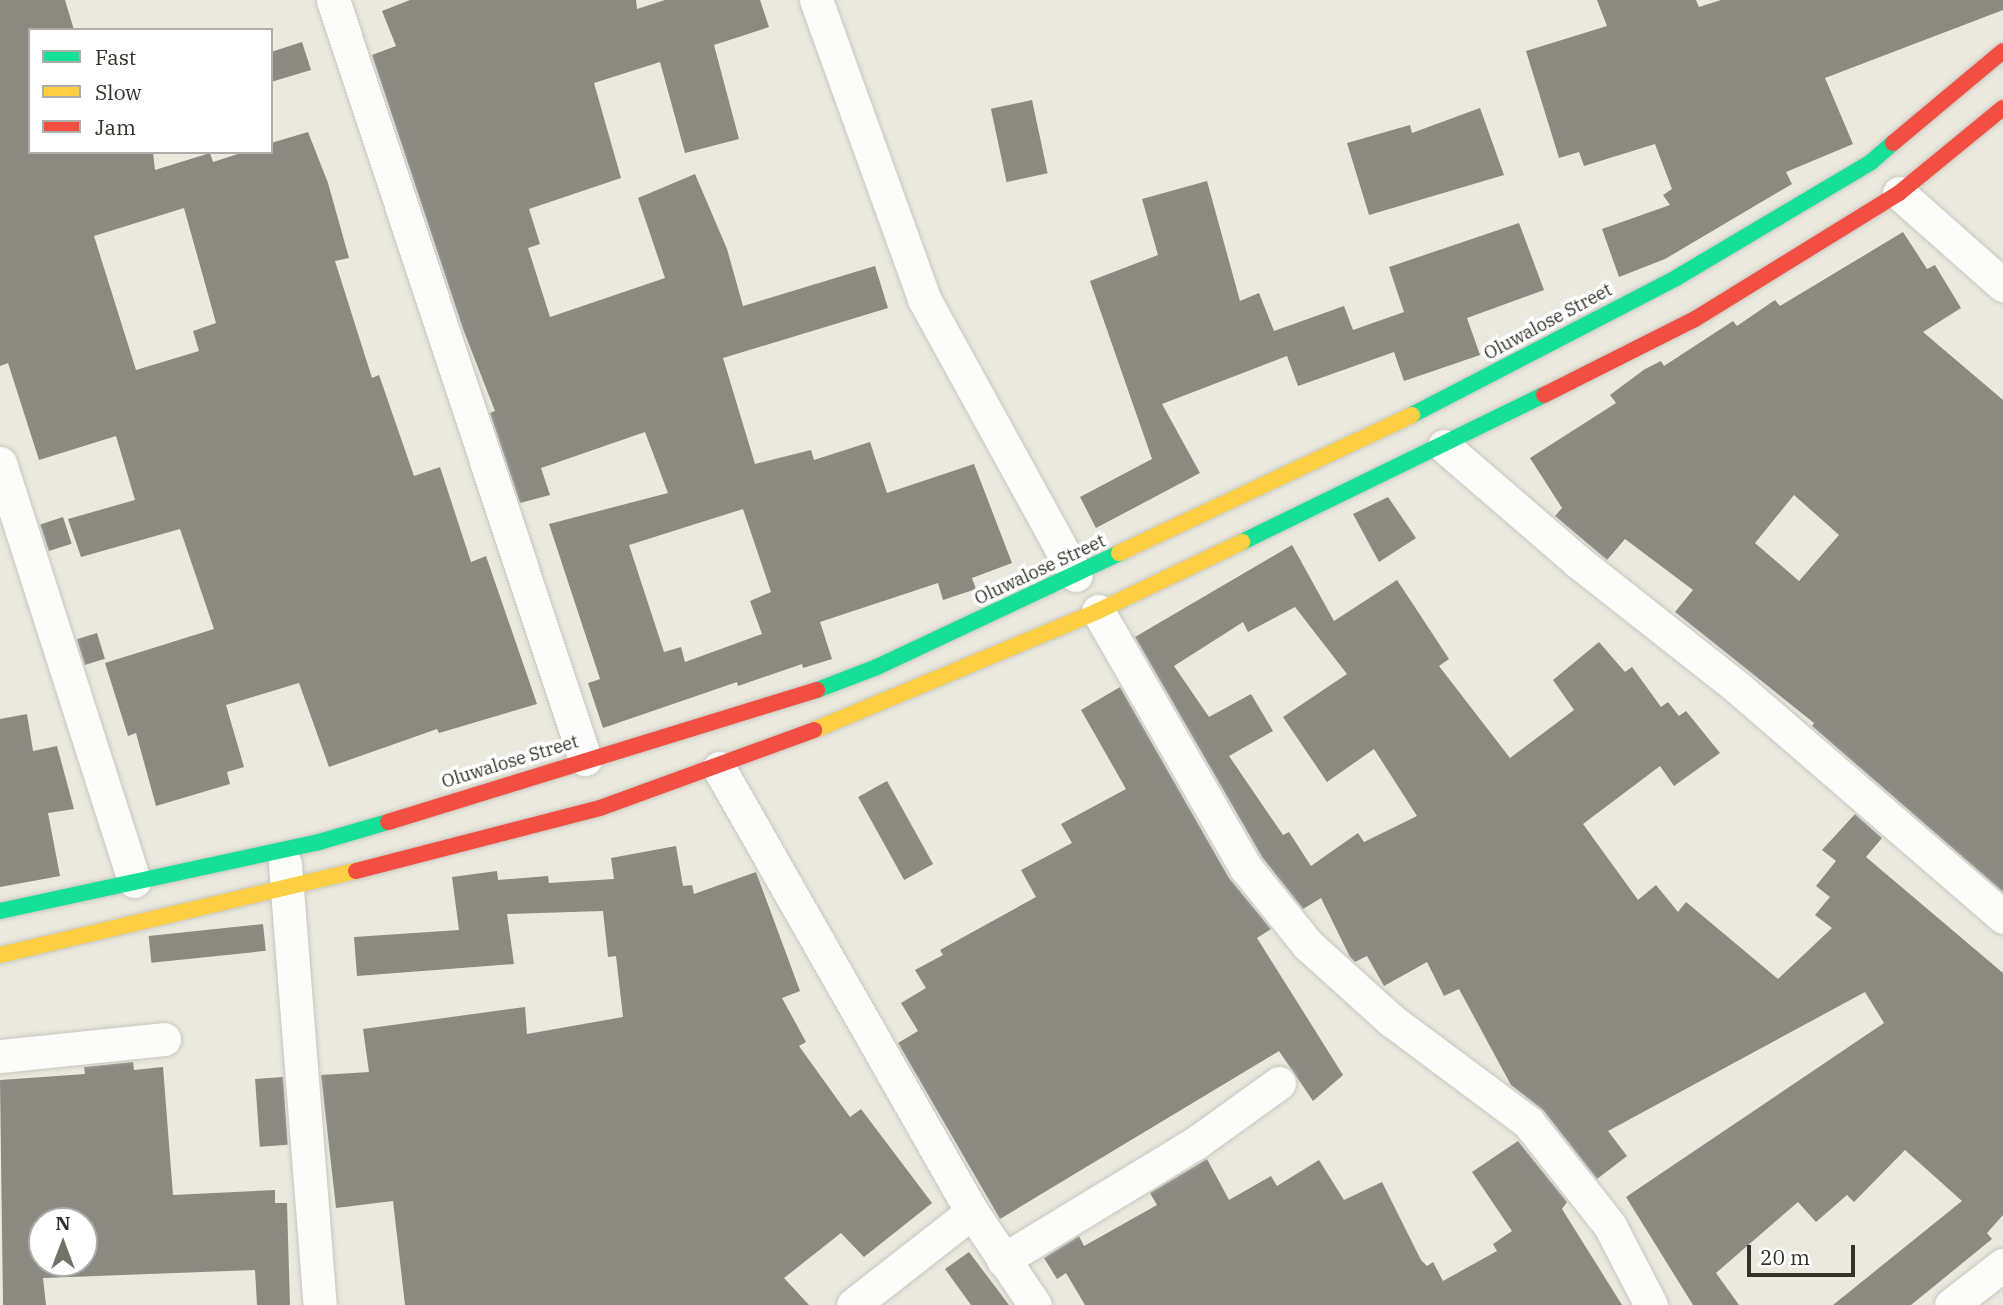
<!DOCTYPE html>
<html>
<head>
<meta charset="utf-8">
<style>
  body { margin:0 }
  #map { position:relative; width:2003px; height:1305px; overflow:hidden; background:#ebe9de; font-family:"IBM Plex Serif",serif }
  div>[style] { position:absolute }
  .building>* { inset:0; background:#8b8980; transform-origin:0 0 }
  .roads { filter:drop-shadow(0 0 2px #c8c7be) drop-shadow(0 0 2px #c8c7be) }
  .street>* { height:33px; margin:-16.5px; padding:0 16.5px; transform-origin:16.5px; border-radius:16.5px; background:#fcfcfa }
  .fast>* { height:16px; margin:-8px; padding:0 8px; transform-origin:8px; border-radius:8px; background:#16e098 }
  .slow>* { height:16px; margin:-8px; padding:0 8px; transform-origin:8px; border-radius:8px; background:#ffcf43 }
  .jam>* { height:16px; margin:-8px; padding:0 8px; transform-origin:8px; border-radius:8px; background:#f24e42 }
  span { translate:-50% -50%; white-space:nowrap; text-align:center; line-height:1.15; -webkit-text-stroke:7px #fff; paint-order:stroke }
  .street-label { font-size:18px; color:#33322a }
  .legend { position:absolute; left:28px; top:28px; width:245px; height:126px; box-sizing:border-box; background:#fff; border:2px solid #adadaa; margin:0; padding:9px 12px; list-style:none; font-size:21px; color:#33322a }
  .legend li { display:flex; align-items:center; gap:14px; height:35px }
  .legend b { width:35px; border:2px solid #adadaa }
  .north { position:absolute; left:28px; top:1207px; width:70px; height:70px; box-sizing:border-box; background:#fff; border:2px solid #adadaa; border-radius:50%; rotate:0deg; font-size:19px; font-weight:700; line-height:28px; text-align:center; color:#33322a }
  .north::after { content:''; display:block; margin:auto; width:24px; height:32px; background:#737269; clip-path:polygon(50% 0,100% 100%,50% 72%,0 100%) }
  .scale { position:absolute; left:1747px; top:1245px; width:108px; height:32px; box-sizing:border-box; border:4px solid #33322a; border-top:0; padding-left:9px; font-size:21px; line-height:24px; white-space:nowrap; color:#33322a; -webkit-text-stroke:5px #fff; paint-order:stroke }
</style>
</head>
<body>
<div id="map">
  <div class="building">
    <div style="clip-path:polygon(evenodd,0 0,65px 0,74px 30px,30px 30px,30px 152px,153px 152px,155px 170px,210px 153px,213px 162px,244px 152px,271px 152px,271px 143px,308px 132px,328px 183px,349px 258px,335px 261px,372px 378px,379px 375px,414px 476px,440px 467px,471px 562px,486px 556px,537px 704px,439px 733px,437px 729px,329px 767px,299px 683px,226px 705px,244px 767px,227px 772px,230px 784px,156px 806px,136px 733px,128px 736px,105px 663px,214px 629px,180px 529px,81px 557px,68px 519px,135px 500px,116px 436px,39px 460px,8px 363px,0 366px,0 0,184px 208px,216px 323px,193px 331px,199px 351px,136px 370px,94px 236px,184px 208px)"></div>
    <div style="clip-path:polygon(evenodd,410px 0,636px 0,637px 9px,665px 0,760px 0,769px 27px,714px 45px,739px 139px,685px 153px,660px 62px,594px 83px,621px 178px,529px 209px,540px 244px,528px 248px,550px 317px,665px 278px,638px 198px,695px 174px,727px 249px,743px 306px,875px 266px,888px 308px,723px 358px,755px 464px,811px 450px,814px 460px,870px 442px,887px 493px,974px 464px,1012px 563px,972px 578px,976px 589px,943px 600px,938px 583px,820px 622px,832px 659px,803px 668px,802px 664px,738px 686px,737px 682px,603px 728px,588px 683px,600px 679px,549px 524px,668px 493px,645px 432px,541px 468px,550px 495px,520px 503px,490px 413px,495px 411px,463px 329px,372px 55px,396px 46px,382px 11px,410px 0,743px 509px,771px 592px,750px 601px,762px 634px,685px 662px,681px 647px,664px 652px,629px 545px,743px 509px)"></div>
    <div style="clip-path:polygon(1597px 0,1696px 0,1699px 7px,1721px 0,2003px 0,2003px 10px,1825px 78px,1853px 144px,1786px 172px,1792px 184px,1665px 259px,1619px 277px,1602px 229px,1670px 205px,1663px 195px,1672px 189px,1655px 144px,1584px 166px,1579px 152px,1559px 158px,1526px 51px,1607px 26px)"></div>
    <div style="clip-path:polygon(302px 42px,311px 70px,271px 82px,271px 52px)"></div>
    <div style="left:1032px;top:100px;width:75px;height:42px;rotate:78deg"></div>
    <div style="clip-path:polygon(1480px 108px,1504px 175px,1369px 215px,1347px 143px,1410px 125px,1412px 133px)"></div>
    <div style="clip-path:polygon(1207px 181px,1240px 301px,1259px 293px,1274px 331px,1344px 306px,1353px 330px,1404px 312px,1389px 267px,1519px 223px,1544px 290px,1467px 318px,1480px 355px,1404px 381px,1394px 352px,1298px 386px,1287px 356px,1162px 404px,1200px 473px,1096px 528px,1080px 497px,1152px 459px,1090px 281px,1158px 255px,1142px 199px)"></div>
    <div style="clip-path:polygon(evenodd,1903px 232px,1927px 269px,1935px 265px,1961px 308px,1923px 332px,2003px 400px,2003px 892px,1812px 726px,1814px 723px,1675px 612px,1693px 590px,1625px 539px,1607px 560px,1555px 516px,1562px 508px,1530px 458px,1616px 403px,1610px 395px,1645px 369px,1661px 361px,1664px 366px,1733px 321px,1737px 326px,1775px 300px,1780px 306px,1903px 232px,1794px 495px,1839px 535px,1799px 581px,1755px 543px,1794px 495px)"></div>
    <div style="clip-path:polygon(1388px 497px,1416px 538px,1379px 562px,1353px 514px)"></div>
    <div style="left:63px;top:517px;width:28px;height:24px;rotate:72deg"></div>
    <div style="clip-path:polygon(evenodd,1292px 545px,1334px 621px,1397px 580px,1449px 659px,1439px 666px,1510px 758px,1574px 710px,1553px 680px,1599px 642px,1625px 672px,1632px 667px,1661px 707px,1668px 702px,1679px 716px,1686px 711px,1720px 753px,1674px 786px,1660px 766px,1583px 824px,1638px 900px,1656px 885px,1678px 912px,1686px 902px,1778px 979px,1832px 928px,1815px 915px,1830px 897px,1816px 886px,1836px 861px,1822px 850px,1855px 814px,1882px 838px,1866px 857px,2003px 973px,2003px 1215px,1987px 1233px,1992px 1239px,1911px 1305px,1833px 1305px,1962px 1201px,1905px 1150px,1854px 1202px,1847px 1195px,1816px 1222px,1798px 1202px,1716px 1273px,1739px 1305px,1693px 1305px,1626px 1197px,1884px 1023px,1865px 992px,1608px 1131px,1627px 1156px,1597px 1179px,1543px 1110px,1511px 1085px,1459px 989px,1444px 996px,1427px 962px,1384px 986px,1367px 956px,1355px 962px,1350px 957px,1321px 898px,1303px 909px,1262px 857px,1135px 637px,1292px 545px,1295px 607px,1347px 674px,1283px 717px,1327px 782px,1374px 749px,1417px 816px,1364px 842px,1358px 833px,1311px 866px,1289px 832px,1283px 835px,1229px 756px,1273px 731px,1251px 694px,1209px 717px,1174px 666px,1243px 622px,1248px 632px,1295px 607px)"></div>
    <div style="left:97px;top:633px;width:27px;height:21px;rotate:73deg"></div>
    <div style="clip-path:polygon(1120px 687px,1229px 878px,1271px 929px,1257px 938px,1343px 1075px,1313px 1101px,1279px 1051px,1000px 1219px,898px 1043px,918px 1031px,901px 1003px,926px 988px,915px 970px,943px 955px,940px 950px,1036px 897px,1021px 870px,1072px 843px,1061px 824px,1126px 789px,1081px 710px)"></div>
    <div style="clip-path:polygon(27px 714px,33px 751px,57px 746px,74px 809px,48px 813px,60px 876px,0 887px,0 719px)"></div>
    <div style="left:887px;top:781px;width:95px;height:33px;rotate:61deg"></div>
    <div style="clip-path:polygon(676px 846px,683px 886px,692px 885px,694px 894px,756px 872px,800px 991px,782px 998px,806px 1042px,799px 1046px,850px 1117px,861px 1109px,932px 1203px,864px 1257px,841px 1233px,784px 1278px,809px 1305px,405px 1305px,393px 1201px,336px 1208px,321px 1075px,369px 1072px,363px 1029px,525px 1007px,527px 1034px,623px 1017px,616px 956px,608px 957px,603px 911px,507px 914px,514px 964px,357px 976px,354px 937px,459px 930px,452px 877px,497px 871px,498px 880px,548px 876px,549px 883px,614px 879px,611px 858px)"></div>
    <div style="left:263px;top:924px;width:27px;height:115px;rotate:84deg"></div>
    <div style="clip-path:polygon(evenodd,133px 1062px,134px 1070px,163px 1067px,173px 1195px,275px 1190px,275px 1203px,287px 1203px,290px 1305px,257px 1305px,255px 1270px,43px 1278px,46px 1305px,3px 1305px,0 1080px,85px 1074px,84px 1067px,133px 1062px,42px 1221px,84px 1221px,84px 1263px,42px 1263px,42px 1221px)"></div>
    <div style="left:283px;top:1077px;width:68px;height:28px;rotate:86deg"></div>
    <div style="clip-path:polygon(1518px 1141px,1567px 1202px,1562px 1209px,1622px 1305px,1085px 1305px,1066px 1273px,1057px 1279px,1044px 1258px,1079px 1236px,1084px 1246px,1157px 1205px,1150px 1193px,1207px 1159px,1229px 1200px,1271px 1176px,1277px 1186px,1319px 1160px,1344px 1200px,1382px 1182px,1421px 1260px,1427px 1266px,1433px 1262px,1443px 1281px,1497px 1251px,1493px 1244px,1512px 1231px,1472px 1172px)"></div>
    <div style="clip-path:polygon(969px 1252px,1009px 1305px,971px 1305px,945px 1269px)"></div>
  </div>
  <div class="roads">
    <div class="street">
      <div style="left:333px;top:0;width:800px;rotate:71.63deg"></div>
      <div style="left:816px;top:0;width:318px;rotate:70.1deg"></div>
      <div style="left:924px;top:299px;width:315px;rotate:61.2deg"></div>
      <div style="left:1899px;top:193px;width:139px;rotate:41.5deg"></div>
      <div style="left:1444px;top:446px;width:176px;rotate:40.8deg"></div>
      <div style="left:1577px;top:561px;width:204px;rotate:38.2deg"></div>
      <div style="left:1737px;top:687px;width:352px;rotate:40.8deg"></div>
      <div style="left:0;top:463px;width:439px;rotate:72.2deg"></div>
      <div style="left:1098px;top:611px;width:297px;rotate:60.1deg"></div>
      <div style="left:1246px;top:868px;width:99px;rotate:51.2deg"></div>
      <div style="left:1308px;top:945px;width:112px;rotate:42.1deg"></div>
      <div style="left:1391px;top:1020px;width:171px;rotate:36.7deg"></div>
      <div style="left:1528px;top:1122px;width:132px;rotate:51.7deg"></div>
      <div style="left:1610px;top:1226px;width:89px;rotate:62.6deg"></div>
      <div style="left:719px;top:768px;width:511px;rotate:60.32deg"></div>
      <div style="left:972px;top:1212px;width:112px;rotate:55.9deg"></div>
      <div style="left:285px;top:864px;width:442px;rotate:85.5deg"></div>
      <div style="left:0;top:1056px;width:165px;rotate:-5.9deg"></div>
      <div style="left:1003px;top:1260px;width:227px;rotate:-31.3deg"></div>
      <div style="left:1197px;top:1142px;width:101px;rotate:-35.7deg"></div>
      <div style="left:853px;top:1305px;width:151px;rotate:-38deg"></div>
      <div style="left:1951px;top:1305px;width:66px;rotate:-37.6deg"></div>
    </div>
    <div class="fast">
      <div style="left:1412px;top:415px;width:297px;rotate:-27.4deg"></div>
      <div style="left:1676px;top:278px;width:227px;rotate:-30.7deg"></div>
      <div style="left:1871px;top:162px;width:29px;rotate:-41deg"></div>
      <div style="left:1242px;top:542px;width:336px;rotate:-26deg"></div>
      <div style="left:817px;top:690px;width:64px;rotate:-21deg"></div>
      <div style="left:877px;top:667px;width:268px;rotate:-25.2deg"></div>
      <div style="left:0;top:911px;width:326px;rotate:-12.2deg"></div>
      <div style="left:319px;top:842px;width:72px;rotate:-16.2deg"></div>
    </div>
    <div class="slow">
      <div style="left:1119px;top:553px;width:324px;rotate:-25.2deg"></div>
      <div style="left:814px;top:730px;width:308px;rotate:-22.7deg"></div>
      <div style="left:1098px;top:611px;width:160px;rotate:-25.6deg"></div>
      <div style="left:0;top:955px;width:366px;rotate:-13.3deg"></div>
    </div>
    <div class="jam">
      <div style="left:1893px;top:143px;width:143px;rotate:-39.9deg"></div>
      <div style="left:1544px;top:395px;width:169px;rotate:-26.7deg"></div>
      <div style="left:1695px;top:319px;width:240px;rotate:-31.7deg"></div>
      <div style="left:1899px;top:193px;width:134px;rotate:-39.3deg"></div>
      <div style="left:388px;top:822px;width:449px;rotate:-17.1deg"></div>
      <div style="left:356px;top:871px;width:252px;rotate:-14.5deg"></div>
      <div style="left:600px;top:808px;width:228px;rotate:-20deg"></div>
    </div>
  </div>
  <div class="street-label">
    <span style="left:1548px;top:322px;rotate:-28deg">Oluwalose Street</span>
    <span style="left:1040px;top:570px;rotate:-25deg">Oluwalose Street</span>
    <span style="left:510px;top:762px;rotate:-17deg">Oluwalose Street</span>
  </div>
  <ul class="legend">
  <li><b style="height:9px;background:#16e098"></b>Fast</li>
  <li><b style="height:9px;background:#ffcf43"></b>Slow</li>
  <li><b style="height:9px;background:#f24e42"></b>Jam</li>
  </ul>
  <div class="north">N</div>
  <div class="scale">20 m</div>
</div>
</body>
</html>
